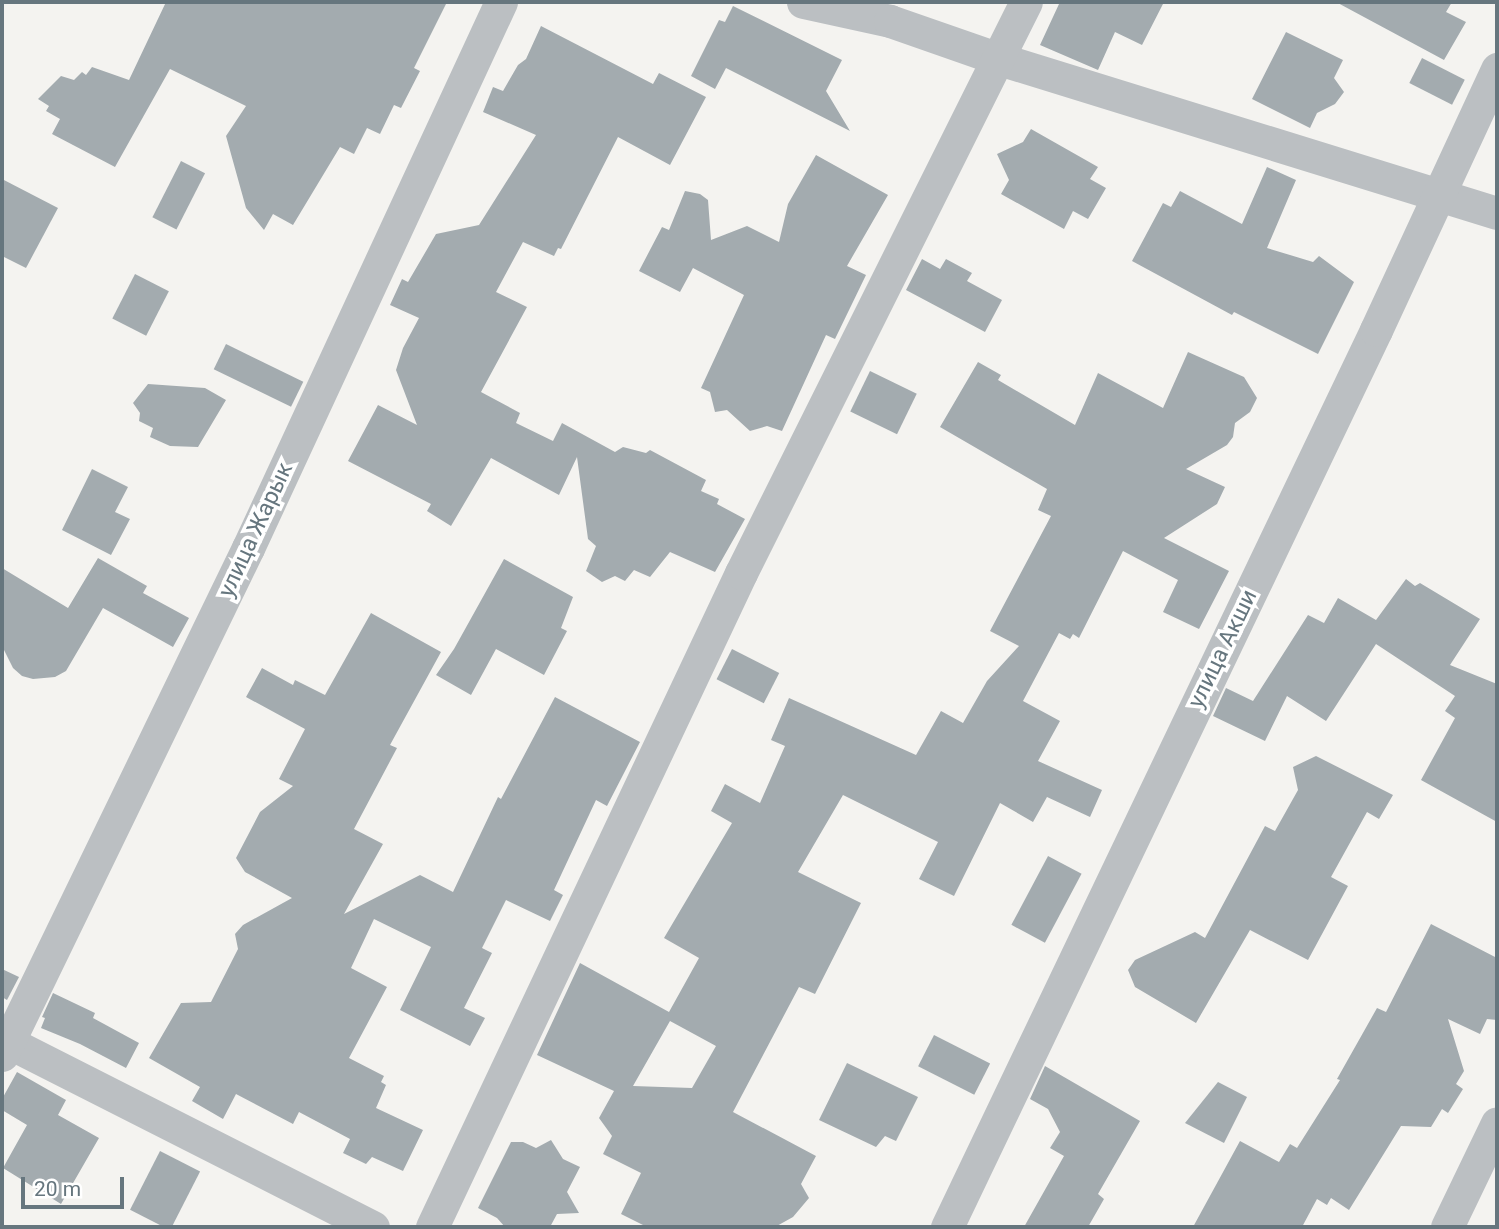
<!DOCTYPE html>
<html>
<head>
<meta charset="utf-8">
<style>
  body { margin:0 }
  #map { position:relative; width:1499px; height:1229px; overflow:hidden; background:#f4f3f0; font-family:Roboto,sans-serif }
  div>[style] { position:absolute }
  .building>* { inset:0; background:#a3abaf; transform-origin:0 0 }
  .minor>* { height:33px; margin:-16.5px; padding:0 16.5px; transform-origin:16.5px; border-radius:16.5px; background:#bbbfc2 }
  span { translate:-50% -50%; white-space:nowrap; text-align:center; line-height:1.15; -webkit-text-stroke:7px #fff; paint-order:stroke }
  .street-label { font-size:23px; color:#66767e }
  .frame { position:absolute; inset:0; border:4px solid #66767e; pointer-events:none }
  .scale { position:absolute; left:21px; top:1177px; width:103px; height:32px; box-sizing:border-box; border:4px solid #66767e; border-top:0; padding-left:9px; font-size:21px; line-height:24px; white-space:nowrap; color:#66767e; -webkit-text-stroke:5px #fff; paint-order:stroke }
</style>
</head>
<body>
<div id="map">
  <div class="building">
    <div style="clip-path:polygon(166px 2px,447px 2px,414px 68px,420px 71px,401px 108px,394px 105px,380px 134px,367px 128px,354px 154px,340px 147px,293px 225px,273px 214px,264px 230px,246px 208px,226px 136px,246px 106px,170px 69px,115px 167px,52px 134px,60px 119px,46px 111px,49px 106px,38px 99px,61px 76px,74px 80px,82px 72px,86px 75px,92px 67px,129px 80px)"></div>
    <div style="clip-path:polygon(1054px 2px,1164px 2px,1142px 45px,1115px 32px,1098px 70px,1040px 45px,1059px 4px)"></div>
    <div style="clip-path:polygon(1336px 2px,1452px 2px,1446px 12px,1466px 22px,1444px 60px)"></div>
    <div style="clip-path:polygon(733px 6px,842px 60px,826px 91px,850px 131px,726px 68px,715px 89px,691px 76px,719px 20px,725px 22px)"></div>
    <div style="clip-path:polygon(541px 26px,653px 84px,659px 73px,706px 97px,670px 165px,618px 137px,561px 249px,558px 248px,554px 256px,523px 242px,496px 292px,527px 307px,481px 392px,520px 413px,516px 423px,553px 441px,562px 423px,615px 452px,623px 447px,646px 453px,650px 450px,706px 480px,701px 491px,719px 499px,717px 504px,745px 519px,715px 572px,670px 552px,650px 577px,634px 570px,625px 581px,615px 576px,602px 582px,586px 571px,596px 546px,588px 539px,577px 457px,559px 495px,491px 458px,451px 526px,427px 511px,431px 504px,348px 461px,378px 405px,417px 425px,396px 370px,403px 348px,419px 318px,390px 305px,402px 279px,408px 282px,436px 234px,479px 225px,536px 135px,483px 112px,493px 87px,503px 91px,518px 65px,526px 59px)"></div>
    <div style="clip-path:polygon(1286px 32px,1343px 60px,1334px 78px,1344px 92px,1335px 104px,1317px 113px,1310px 128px,1252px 99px)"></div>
    <div style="left:1422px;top:58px;width:48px;height:28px;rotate:27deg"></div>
    <div style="clip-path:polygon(1031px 129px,1098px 167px,1090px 179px,1106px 188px,1088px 219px,1073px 211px,1064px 229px,1001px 194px,1009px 180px,997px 154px,1023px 142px)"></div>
    <div style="clip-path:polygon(816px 155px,888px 195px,847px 266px,866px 275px,835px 339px,826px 335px,782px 431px,767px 426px,750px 431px,727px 410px,715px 412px,710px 392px,701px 388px,744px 295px,693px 268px,680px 292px,639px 271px,662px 227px,669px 230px,685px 191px,700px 194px,708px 200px,711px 240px,747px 226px,779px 242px,788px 204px)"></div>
    <div style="left:181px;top:161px;width:27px;height:63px;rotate:27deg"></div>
    <div style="clip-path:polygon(1267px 167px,1296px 180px,1267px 248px,1313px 262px,1319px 256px,1354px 282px,1318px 354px,1234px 312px,1232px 315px,1132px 261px,1163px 203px,1171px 207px,1180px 191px,1242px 224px)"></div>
    <div style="clip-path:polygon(2px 179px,58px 208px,26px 268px,2px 256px)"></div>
    <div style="clip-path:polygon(922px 259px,940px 269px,946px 259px,972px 273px,967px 281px,1002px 300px,985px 332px,906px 290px)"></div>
    <div style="left:135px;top:274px;width:38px;height:50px;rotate:27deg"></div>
    <div style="left:226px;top:344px;width:86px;height:28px;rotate:26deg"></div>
    <div style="clip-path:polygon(evenodd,1188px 352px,1244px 377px,1257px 398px,1250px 412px,1235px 423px,1233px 437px,1227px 445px,1186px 469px,1225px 487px,1217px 504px,1164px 538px,1229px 571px,1199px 629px,1163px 612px,1178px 580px,1123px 551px,1079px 638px,1073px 634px,1070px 639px,1059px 633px,1023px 701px,1060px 721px,1038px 761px,1102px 790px,1090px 817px,1047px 797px,1033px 822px,1000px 803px,954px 896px,919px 879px,938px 842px,843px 795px,798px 872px,861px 903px,815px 994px,799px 987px,733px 1112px,816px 1156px,801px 1184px,809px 1198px,793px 1217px,775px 1227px,647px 1227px,621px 1214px,641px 1173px,603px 1154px,612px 1136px,599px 1118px,614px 1091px,537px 1055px,580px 963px,669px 1012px,699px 958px,664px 938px,732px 823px,711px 811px,725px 784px,760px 803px,785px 746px,771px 740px,789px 698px,916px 755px,941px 711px,963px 723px,987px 681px,1019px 646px,990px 631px,1051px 516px,1038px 510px,1047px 489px,940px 427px,978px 362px,1001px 375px,998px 380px,1075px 425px,1098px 373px,1163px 408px,1188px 352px,670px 1021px,716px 1046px,692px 1088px,633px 1086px,670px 1021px)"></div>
    <div style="left:870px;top:371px;width:52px;height:45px;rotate:26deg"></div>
    <div style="clip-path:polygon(148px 384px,205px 388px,226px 400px,198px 447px,170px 446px,150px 437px,153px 428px,139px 421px,140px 413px,133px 403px)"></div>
    <div style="clip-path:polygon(92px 469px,128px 487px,115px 512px,130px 519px,111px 555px,62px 530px)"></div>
    <div style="clip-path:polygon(98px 558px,147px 586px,143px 593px,189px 618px,173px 647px,103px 608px,66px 671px,55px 677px,33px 679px,22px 676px,13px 668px,2px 646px,2px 568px,68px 608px)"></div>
    <div style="clip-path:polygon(504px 559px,573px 597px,561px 628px,567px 631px,544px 675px,496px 649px,471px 695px,436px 675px,454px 649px)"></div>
    <div style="clip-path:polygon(1406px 579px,1415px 586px,1420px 583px,1480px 619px,1450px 665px,1497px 684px,1497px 822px,1421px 780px,1455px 718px,1445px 711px,1455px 696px,1376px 644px,1326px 721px,1287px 696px,1265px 741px,1213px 716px,1226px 688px,1253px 701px,1308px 615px,1324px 623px,1338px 598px,1376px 620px)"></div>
    <div style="clip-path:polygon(371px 613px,441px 652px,390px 745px,397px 748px,354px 829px,383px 844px,344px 914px,420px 875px,453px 892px,498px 797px,501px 799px,555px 697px,640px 742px,607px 806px,596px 800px,554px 890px,563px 895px,550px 921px,506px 900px,482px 948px,492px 953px,464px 1008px,485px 1018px,470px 1046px,400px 1010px,431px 947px,374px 919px,351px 968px,387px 987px,349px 1058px,384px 1076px,381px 1082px,386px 1085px,376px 1108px,423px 1130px,403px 1171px,372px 1157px,366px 1164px,343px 1153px,350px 1139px,299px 1112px,293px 1124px,236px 1094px,223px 1119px,192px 1101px,200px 1087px,149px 1058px,181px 1003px,211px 1002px,238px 949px,235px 934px,243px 925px,292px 898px,245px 872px,236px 858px,260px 812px,293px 786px,279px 779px,305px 729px,246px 697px,262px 668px,293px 685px,295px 680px,325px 695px)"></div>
    <div style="left:732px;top:649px;width:53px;height:34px;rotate:27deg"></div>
    <div style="clip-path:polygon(1316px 756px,1393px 795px,1379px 819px,1367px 812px,1331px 877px,1348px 886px,1308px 960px,1250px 930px,1196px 1023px,1135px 987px,1128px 970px,1135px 960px,1195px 932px,1205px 938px,1265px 826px,1275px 831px,1298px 790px,1293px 767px)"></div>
    <div style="left:1048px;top:856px;width:38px;height:78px;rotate:28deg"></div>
    <div style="clip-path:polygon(1431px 924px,1497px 958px,1497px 1020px,1487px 1019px,1480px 1034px,1448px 1019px,1464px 1071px,1456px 1084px,1463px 1089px,1448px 1113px,1442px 1109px,1431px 1127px,1401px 1126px,1349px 1210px,1331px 1198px,1327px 1205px,1317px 1199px,1302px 1227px,1193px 1227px,1240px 1141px,1279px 1162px,1290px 1144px,1297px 1148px,1340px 1080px,1337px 1079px,1377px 1008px,1386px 1012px)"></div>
    <div style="clip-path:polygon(2px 969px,19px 977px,7px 1000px,2px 997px)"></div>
    <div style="clip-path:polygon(53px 993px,95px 1013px,93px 1018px,139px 1043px,126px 1068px,80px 1044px,41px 1028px,45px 1018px,42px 1017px)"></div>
    <div style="left:934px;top:1035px;width:63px;height:35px;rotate:27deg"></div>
    <div style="clip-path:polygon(847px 1063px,918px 1097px,896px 1141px,885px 1136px,876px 1147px,819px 1120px)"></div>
    <div style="clip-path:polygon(1045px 1066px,1140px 1121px,1098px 1194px,1104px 1199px,1088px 1227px,1024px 1227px,1064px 1156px,1050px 1148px,1060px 1132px,1048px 1109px,1030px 1099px)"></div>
    <div style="clip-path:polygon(17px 1072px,66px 1100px,58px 1115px,99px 1138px,61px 1204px,3px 1168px,27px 1125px,2px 1110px,2px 1099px)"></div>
    <div style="clip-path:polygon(1218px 1082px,1247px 1097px,1224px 1143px,1185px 1123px)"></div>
    <div style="clip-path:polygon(551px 1140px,563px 1159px,580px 1167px,567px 1192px,579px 1213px,557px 1214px,550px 1227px,505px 1227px,497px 1218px,478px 1208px,511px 1142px,523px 1142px,536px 1148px)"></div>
    <div style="left:160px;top:1151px;width:45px;height:66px;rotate:27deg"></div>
  </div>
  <div class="minor">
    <div style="left:803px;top:2px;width:89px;rotate:12.3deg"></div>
    <div style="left:890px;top:21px;width:115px;rotate:19.2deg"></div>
    <div style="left:999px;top:59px;width:521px;rotate:17.18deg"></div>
    <div style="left:2px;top:1039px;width:416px;rotate:26.9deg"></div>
    <div style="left:2px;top:1055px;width:564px;rotate:-64.12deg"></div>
    <div style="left:248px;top:548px;width:602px;rotate:-65.14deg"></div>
    <div style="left:432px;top:1227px;width:723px;rotate:-64.71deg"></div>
    <div style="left:741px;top:573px;width:638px;rotate:-63.48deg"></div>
    <div style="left:947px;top:1227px;width:994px;rotate:-64.44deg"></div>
    <div style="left:1376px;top:330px;width:288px;rotate:-65.1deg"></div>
    <div style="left:1447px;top:1227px;width:115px;rotate:-64.3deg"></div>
  </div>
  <div class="street-label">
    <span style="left:256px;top:530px;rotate:-65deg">улица Жарык</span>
    <span style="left:1223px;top:649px;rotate:-64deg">улица Акши</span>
  </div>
  <div class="frame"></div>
  <div class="scale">20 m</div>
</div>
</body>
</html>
